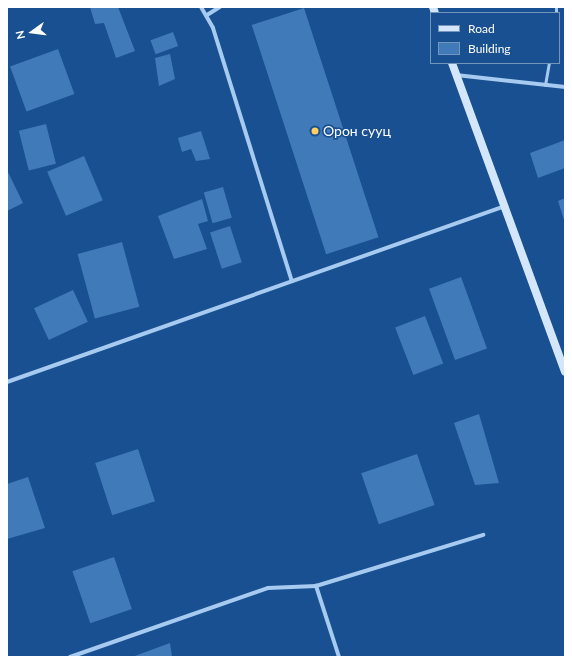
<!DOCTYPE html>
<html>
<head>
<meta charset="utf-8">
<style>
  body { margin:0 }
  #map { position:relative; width:572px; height:664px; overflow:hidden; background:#185091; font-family:Lato,sans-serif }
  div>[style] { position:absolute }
  .building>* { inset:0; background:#417ab9; transform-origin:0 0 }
  .service>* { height:3px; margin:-1.5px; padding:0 1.5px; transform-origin:1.5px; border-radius:1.5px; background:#a7caf0 }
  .minor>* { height:4px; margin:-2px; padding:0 2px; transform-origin:2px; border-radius:2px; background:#a7caf0 }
  .secondary>* { height:8px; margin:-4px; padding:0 4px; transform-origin:4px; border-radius:4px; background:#d4e6fb }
  .dots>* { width:11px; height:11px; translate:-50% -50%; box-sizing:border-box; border:2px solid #185091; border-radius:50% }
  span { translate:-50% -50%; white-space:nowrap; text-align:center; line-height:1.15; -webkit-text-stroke:3.5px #185091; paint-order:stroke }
  .poi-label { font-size:14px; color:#fff }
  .left { translate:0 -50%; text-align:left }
  .frame { position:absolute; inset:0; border:8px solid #fff; pointer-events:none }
  .legend { position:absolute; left:430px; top:12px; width:130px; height:52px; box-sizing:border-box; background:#185091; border:1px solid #7496bd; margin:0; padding:5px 7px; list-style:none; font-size:12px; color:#fff }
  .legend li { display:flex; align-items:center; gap:8px; height:20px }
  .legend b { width:20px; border:1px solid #7496bd }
  .north { position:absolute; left:12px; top:12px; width:40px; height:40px; -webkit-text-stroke:3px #185091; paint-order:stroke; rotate:256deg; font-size:11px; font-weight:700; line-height:16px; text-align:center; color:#fff }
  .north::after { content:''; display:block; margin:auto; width:14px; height:18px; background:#fff; clip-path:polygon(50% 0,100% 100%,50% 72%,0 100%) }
</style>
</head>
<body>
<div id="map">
  <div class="building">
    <div style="clip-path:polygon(90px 7px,118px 7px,135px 51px,116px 58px,104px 23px,95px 24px)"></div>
    <div style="left:304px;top:8px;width:241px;height:55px;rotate:72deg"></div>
    <div style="left:173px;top:32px;width:15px;height:24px;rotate:70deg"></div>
    <div style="left:58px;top:49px;width:48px;height:51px;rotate:70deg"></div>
    <div style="clip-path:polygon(170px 54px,175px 79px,159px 86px,155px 58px)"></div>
    <div style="left:46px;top:124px;width:41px;height:28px;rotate:76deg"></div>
    <div style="clip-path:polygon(201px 131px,210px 159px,196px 161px,191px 149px,182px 152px,178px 138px)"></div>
    <div style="clip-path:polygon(565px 140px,565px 168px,538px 178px,530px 153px)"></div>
    <div style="left:84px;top:156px;width:48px;height:40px;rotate:67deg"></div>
    <div style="clip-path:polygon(7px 170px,23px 203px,7px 211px)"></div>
    <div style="left:223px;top:187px;width:32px;height:20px;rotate:74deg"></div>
    <div style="clip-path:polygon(565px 198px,565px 223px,558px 201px)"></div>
    <div style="clip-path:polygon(202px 199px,208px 221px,198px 224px,207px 249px,174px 259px,158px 216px)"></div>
    <div style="left:230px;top:226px;width:38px;height:21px;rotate:72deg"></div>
    <div style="left:122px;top:242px;width:67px;height:46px;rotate:75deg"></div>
    <div style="left:461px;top:277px;width:76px;height:34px;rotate:70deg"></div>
    <div style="left:73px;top:290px;width:35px;height:43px;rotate:65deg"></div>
    <div style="left:425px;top:316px;width:51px;height:32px;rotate:69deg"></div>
    <div style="clip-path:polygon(479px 414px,499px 483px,475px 485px,454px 423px)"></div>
    <div style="left:138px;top:449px;width:55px;height:45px;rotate:72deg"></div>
    <div style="left:417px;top:454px;width:54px;height:59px;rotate:71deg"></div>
    <div style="clip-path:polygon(28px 477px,45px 528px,7px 539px,7px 484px)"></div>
    <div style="left:114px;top:557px;width:55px;height:44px;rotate:71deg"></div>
    <div style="clip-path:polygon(170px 643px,172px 657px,132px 657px)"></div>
  </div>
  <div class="service">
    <div style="left:556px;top:13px;width:6px;rotate:-90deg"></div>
    <div style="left:545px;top:85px;width:22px;rotate:-80deg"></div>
  </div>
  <div class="minor">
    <div style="left:201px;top:7px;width:24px;rotate:60deg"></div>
    <div style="left:213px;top:28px;width:265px;rotate:72.7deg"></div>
    <div style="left:207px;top:15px;width:15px;rotate:-32deg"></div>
    <div style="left:456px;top:75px;width:110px;rotate:6.3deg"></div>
    <div style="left:7px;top:382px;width:528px;rotate:-19.46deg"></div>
    <div style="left:70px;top:657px;width:210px;rotate:-19.2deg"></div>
    <div style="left:268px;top:588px;width:48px;rotate:-2.4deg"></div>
    <div style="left:339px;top:657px;width:75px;rotate:-107.9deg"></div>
    <div style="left:316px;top:586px;width:175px;rotate:-17deg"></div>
  </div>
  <div class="secondary">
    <div style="left:433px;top:7px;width:6px;rotate:72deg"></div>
    <div style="left:452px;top:63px;width:329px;rotate:69.9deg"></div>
  </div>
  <div class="dots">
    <div style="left:315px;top:131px;background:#ffce65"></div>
  </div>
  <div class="poi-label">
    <span class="left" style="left:323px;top:131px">Орон сууц</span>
  </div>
  <div class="frame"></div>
  <ul class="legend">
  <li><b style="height:5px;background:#d4e6fb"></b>Road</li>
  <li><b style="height:11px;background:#417ab9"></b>Building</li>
  </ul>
  <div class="north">N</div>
</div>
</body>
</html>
